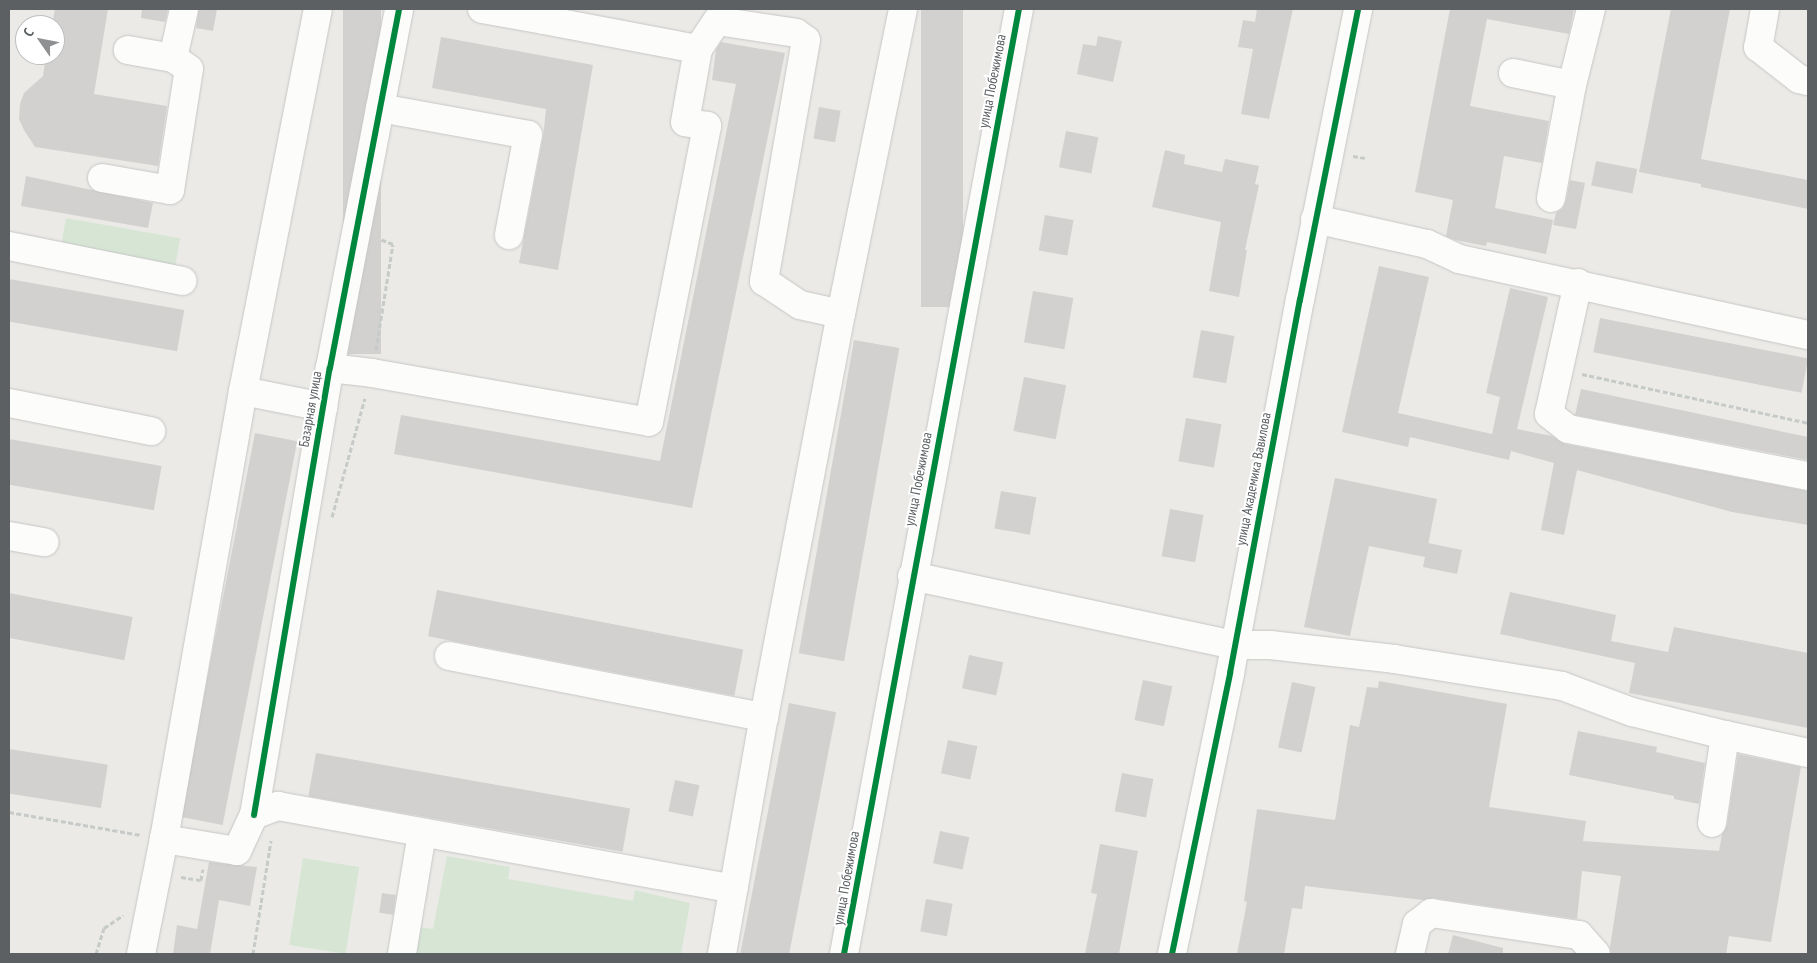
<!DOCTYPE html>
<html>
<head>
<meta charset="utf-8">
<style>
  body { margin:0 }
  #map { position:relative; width:1817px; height:963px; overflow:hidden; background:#ebeae7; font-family:"PT Sans Narrow",sans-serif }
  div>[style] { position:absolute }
  .green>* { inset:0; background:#d7e6d4; transform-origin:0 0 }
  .building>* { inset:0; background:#d2d1cf; transform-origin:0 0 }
  .path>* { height:3px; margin-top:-1.5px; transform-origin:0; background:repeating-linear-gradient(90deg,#c6cac8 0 5px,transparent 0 7.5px) }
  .roads { filter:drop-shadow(0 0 1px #c6c6c6) drop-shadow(0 0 1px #c6c6c6) }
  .minor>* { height:28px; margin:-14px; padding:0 14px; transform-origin:14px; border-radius:14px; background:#fcfcfb }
  .cycleway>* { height:6px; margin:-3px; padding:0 3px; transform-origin:3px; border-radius:3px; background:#00873e }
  span { translate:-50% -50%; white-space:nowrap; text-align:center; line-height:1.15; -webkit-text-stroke:4px #fff; paint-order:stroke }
  .street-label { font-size:14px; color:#5c6063 }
  .frame { position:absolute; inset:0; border:10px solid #5c6063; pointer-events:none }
  .north { position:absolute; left:15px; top:15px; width:50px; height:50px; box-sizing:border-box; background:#fff; border:1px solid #bebfc1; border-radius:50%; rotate:303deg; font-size:14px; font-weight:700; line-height:20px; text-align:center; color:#5c6063 }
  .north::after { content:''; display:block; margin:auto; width:18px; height:22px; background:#8e9091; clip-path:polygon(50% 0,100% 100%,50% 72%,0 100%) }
</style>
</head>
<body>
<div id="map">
  <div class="green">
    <div style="left:66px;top:218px;width:116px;height:30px;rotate:10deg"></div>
    <div style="clip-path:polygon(447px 856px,510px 867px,508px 879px,633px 901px,635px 890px,690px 903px,681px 954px,412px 954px,417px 927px,433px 929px)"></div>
    <div style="left:303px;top:858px;width:57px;height:88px;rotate:9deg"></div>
  </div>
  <div class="building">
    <div style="clip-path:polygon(55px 9px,108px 9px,94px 94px,167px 106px,158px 166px,35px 147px,24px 130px,19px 119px,20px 104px,24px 93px,43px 76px,46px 55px,55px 55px,55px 25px,52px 25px)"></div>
    <div style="clip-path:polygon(142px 9px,168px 9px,165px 22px,141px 18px)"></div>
    <div style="clip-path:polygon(199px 9px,217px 9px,213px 31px,196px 28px)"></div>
    <div style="left:343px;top:9px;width:38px;height:345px"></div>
    <div style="left:921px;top:9px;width:42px;height:298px"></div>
    <div style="clip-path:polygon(1257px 9px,1293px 9px,1269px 119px,1241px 114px,1253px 49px,1238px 47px,1243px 20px,1255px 22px)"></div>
    <div style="clip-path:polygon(1450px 9px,1574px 9px,1569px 34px,1487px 19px,1470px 106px,1549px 121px,1542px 163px,1504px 156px,1495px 208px,1553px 220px,1546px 254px,1487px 242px,1486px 246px,1455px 240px,1446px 236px,1453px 200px,1415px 192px)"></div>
    <div style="clip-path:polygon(1671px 9px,1730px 9px,1701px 159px,1808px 180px,1808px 209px,1701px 187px,1701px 184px,1639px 172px)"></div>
    <div style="clip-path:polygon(1098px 36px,1122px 41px,1113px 82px,1077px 74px,1083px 44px,1096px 46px)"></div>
    <div style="clip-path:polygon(441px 37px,593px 65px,558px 270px,519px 263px,543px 138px,546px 109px,432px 88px)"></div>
    <div style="clip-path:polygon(721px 42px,785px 53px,692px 508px,394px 454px,401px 415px,660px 461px,736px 84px,712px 80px,716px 50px)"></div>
    <div style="left:819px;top:107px;width:22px;height:32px;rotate:10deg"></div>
    <div style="left:1066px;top:131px;width:33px;height:37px;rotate:11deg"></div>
    <div style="clip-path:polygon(1165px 150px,1185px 155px,1184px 164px,1222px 172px,1225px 159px,1259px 166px,1255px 184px,1259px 185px,1245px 250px,1247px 250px,1239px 297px,1209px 291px,1221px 222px,1152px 207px)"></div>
    <div style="left:1596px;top:161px;width:42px;height:25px;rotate:11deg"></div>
    <div style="clip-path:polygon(26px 176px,153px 203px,148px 228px,21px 206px)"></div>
    <div style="clip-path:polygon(1570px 180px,1585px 183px,1576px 229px,1553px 225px,1556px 213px,1563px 208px,1566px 201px)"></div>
    <div style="left:1045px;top:215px;width:29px;height:36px;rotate:10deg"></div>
    <div style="clip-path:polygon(1379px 266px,1429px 277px,1398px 413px,1492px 434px,1500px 397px,1486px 393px,1510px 288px,1548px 297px,1517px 429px,1552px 436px,1565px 444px,1808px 491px,1808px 525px,1732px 512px,1577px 470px,1564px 535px,1541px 530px,1554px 463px,1511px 451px,1509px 460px,1410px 437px,1408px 447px,1342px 432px)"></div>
    <div style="left:9px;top:279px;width:178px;height:42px;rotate:10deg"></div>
    <div style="left:1033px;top:291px;width:41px;height:52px;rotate:10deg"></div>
    <div style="left:1600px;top:318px;width:212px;height:35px;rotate:11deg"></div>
    <div style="left:1201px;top:330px;width:34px;height:48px;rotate:10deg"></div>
    <div style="left:854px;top:340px;width:46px;height:318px;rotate:10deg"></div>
    <div style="left:1024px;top:377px;width:43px;height:55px;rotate:11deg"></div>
    <div style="clip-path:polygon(1581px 389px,1808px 437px,1808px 460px,1575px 415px)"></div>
    <div style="left:1186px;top:418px;width:36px;height:44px;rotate:10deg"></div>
    <div style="left:255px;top:433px;width:43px;height:391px;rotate:11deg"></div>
    <div style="left:9px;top:439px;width:155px;height:45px;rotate:10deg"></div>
    <div style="clip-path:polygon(1335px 478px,1437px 499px,1426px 556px,1428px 543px,1462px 550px,1457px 574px,1423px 567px,1425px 557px,1369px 546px,1350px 636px,1304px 627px)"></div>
    <div style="left:1001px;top:491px;width:36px;height:38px;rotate:10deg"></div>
    <div style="left:1170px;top:509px;width:34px;height:48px;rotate:10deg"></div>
    <div style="left:437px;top:590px;width:312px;height:47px;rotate:11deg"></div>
    <div style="clip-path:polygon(1510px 592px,1616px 615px,1611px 641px,1668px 652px,1674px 627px,1808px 653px,1808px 728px,1629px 693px,1635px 663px,1500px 634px)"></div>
    <div style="left:9px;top:593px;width:126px;height:44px;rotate:11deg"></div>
    <div style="left:969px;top:655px;width:35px;height:34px;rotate:12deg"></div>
    <div style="left:1143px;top:680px;width:30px;height:41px;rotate:12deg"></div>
    <div style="clip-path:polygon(1379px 681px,1507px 704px,1489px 807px,1586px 821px,1583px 841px,1719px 851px,1722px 834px,1727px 825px,1738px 754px,1801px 767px,1771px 942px,1729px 936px,1726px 954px,1611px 954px,1610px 947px,1621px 876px,1582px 871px,1577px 919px,1433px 898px,1423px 900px,1305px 886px,1302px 909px,1292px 908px,1284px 954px,1237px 954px,1247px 902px,1244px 901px,1257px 809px,1335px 820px,1350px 725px,1359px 727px,1367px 687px,1378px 688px)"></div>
    <div style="left:1292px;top:682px;width:24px;height:67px;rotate:12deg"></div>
    <div style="left:789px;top:703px;width:48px;height:256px;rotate:11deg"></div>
    <div style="clip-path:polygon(1578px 731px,1657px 747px,1656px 752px,1705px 763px,1699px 804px,1674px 799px,1674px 796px,1569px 775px)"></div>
    <div style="left:948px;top:740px;width:30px;height:34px;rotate:12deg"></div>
    <div style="left:9px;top:749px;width:100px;height:44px;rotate:9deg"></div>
    <div style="left:316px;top:753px;width:319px;height:44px;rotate:10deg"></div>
    <div style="left:1122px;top:773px;width:32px;height:39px;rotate:11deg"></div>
    <div style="left:675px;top:780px;width:25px;height:32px;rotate:12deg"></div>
    <div style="left:940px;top:831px;width:30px;height:33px;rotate:12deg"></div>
    <div style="clip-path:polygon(1100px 844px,1138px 851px,1119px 954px,1085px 954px,1097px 894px,1091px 893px)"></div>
    <div style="clip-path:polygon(209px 862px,257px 867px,250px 906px,219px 900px,210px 954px,173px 954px,177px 925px,197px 929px)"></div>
    <div style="left:382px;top:893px;width:14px;height:20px;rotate:8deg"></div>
    <div style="left:926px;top:899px;width:27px;height:33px;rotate:10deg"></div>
    <div style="clip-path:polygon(1453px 935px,1503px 948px,1503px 954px,1448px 954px)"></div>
  </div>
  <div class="path">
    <div style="left:1353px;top:156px;width:12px;rotate:9deg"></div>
    <div style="left:376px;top:350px;width:107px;rotate:-80.9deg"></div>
    <div style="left:393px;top:244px;width:14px;rotate:-159deg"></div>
    <div style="left:1582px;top:374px;width:231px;rotate:12.2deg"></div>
    <div style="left:332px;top:517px;width:123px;rotate:-74.5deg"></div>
    <div style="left:9px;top:812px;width:134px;rotate:9.9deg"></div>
    <div style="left:181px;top:877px;width:20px;rotate:9deg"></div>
    <div style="left:201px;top:880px;width:11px;rotate:-80deg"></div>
    <div style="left:96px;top:954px;width:27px;rotate:-73deg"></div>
    <div style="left:104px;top:928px;width:23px;rotate:-34deg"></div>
    <div style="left:253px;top:954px;width:115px;rotate:-81deg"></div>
  </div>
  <div class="roads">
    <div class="minor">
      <div style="left:482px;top:9px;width:63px;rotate:10.1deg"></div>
      <div style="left:544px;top:20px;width:11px;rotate:-75deg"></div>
      <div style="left:1765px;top:9px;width:39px;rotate:100deg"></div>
      <div style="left:1758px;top:47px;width:52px;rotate:38deg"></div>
      <div style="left:1799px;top:79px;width:9px;rotate:13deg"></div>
      <div style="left:544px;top:20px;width:157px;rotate:10.7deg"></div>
      <div style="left:173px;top:58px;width:50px;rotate:-77.3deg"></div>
      <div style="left:1513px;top:73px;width:60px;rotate:11.5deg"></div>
      <div style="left:380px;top:108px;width:150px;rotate:10.3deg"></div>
      <div style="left:528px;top:135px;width:102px;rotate:100.8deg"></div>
      <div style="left:102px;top:178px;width:69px;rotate:10deg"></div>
      <div style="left:170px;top:190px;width:122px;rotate:-81.1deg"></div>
      <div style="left:189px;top:69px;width:19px;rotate:-145deg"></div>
      <div style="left:173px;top:58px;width:46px;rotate:-169.9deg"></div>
      <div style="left:1551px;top:198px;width:115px;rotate:-79.5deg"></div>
      <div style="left:1572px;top:85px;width:78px;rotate:-76deg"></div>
      <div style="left:1315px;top:219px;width:115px;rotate:12.6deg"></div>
      <div style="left:1427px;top:244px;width:35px;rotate:25deg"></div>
      <div style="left:1459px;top:259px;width:357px;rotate:12.3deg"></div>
      <div style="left:9px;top:246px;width:177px;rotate:11.4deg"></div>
      <div style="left:1578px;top:283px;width:134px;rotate:102.5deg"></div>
      <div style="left:1549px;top:414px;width:24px;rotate:38deg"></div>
      <div style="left:1568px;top:429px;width:245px;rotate:11.1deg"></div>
      <div style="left:330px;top:368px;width:42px;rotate:6.8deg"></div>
      <div style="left:372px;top:373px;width:281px;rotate:10deg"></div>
      <div style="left:649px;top:422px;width:302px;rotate:-78.9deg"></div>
      <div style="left:707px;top:126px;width:22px;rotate:-170deg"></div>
      <div style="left:685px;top:122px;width:74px;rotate:-79.9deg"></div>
      <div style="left:698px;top:49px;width:34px;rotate:-56deg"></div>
      <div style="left:717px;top:21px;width:80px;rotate:8.6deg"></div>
      <div style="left:796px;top:33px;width:12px;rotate:35deg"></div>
      <div style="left:806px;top:40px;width:245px;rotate:99.9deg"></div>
      <div style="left:764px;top:281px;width:43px;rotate:33.7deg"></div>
      <div style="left:800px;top:305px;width:42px;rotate:12.4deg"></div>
      <div style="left:243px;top:391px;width:82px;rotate:11.3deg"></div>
      <div style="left:9px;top:403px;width:145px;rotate:11.2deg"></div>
      <div style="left:9px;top:536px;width:36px;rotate:10deg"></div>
      <div style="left:912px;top:576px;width:330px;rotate:12.1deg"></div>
      <div style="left:1235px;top:645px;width:35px"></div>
      <div style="left:1270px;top:645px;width:125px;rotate:6.4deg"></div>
      <div style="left:1394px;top:659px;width:170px;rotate:9.1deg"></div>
      <div style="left:1562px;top:686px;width:75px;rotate:20.4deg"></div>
      <div style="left:1632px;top:712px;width:96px;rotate:13.9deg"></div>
      <div style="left:1725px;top:735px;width:85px;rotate:12.2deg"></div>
      <div style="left:449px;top:656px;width:321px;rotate:11deg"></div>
      <div style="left:254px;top:815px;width:26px;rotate:-21deg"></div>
      <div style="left:278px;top:806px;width:463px;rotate:10.3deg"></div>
      <div style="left:1712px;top:823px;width:89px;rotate:-81.6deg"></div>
      <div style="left:164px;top:839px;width:74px;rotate:9.3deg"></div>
      <div style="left:237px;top:851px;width:40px;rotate:-65deg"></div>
      <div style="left:254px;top:815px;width:453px;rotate:-80.4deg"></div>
      <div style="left:330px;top:368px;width:366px;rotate:-79.1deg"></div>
      <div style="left:141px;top:954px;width:117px;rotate:-78.7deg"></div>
      <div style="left:164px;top:839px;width:455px;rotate:-80deg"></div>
      <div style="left:243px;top:391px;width:389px;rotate:-78.9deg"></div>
      <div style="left:402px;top:954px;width:123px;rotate:-80.6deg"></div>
      <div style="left:722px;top:954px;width:241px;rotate:-80deg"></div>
      <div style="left:764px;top:717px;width:410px;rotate:-79.2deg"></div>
      <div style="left:841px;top:314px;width:311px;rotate:-78.5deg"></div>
      <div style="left:844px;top:954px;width:961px;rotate:-79.51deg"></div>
      <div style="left:1172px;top:954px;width:287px;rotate:-78.3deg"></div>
      <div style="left:1230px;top:673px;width:380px;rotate:-79.4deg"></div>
      <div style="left:1300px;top:300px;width:297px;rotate:-78.7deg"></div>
      <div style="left:1410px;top:954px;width:31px;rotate:-77deg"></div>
      <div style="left:1417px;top:924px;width:18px;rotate:-38deg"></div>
      <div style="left:1431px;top:913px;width:150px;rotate:8.5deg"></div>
      <div style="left:1579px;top:935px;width:25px;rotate:48deg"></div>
    </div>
  </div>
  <div class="cycleway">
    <div style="left:254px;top:815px;width:453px;rotate:-80.4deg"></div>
    <div style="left:330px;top:368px;width:366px;rotate:-79.1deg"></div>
    <div style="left:844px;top:954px;width:961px;rotate:-79.51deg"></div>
    <div style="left:1172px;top:954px;width:287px;rotate:-78.3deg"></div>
    <div style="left:1230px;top:673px;width:380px;rotate:-79.4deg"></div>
    <div style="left:1300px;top:300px;width:297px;rotate:-78.7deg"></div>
  </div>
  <div class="street-label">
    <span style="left:992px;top:81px;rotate:-79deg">улица Побежимова</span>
    <span style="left:310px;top:409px;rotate:-80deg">Базарная улица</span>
    <span style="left:918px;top:479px;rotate:-79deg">улица Побежимова</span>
    <span style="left:1253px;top:479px;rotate:-79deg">улица Академика Вавилова</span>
    <span style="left:846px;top:878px;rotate:-80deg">улица Побежимова</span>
  </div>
  <div class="frame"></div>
  <div class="north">С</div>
</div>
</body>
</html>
